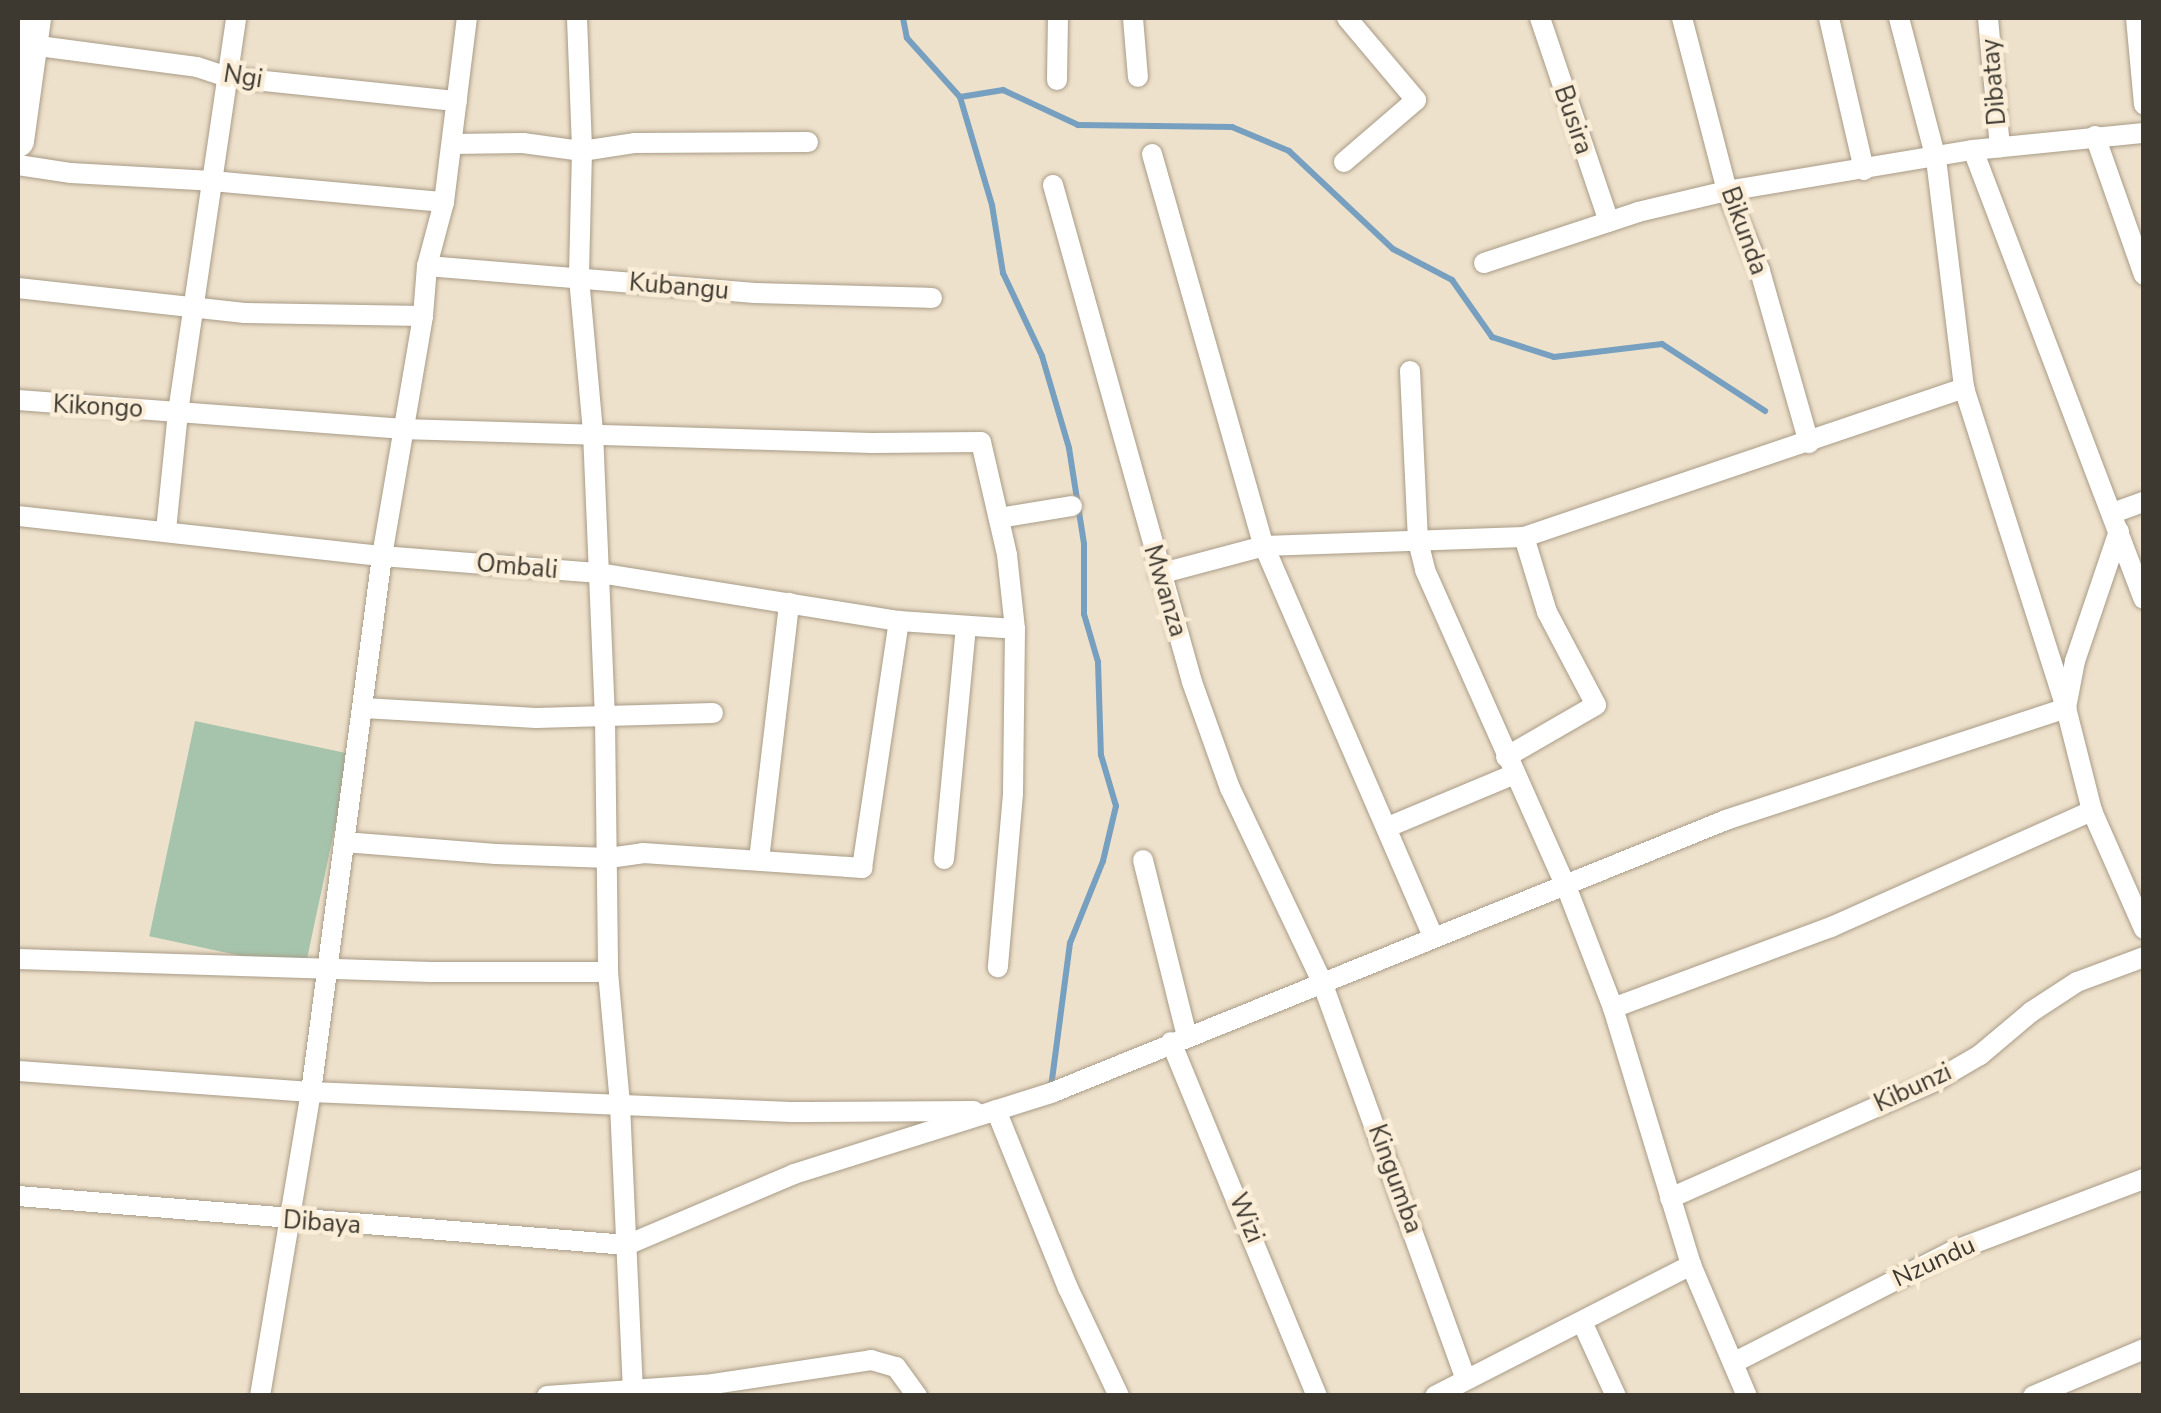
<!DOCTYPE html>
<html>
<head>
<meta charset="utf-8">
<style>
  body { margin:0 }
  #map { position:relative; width:2161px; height:1413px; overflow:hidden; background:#eee1cb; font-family:"Nunito Sans",sans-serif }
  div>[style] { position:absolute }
  .green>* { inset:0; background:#a6c4ac; transform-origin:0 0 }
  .stream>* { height:6px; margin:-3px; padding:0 3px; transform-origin:3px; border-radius:3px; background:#77a0c0 }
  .roads { filter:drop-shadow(0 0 2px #a99c88) drop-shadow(0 0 2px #a99c88) }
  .minor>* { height:20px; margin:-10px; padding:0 10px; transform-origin:10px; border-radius:10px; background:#fff }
  .trunk>* { height:32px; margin:-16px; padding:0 16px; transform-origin:16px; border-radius:16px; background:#fff }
  span { translate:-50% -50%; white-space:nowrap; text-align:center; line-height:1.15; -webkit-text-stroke:9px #fbeed8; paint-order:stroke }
  .street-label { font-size:25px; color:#3d3830 }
  .frame { position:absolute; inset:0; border:20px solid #3d3830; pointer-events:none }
</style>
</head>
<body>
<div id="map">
  <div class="green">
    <div style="left:195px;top:721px;width:159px;height:220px;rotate:12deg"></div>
  </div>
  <div class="stream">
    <div style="left:903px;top:18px;width:20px;rotate:79deg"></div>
    <div style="left:907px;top:38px;width:79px;rotate:48.1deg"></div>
    <div style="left:960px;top:97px;width:44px;rotate:-9.2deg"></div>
    <div style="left:1003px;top:90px;width:83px;rotate:25deg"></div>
    <div style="left:1078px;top:125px;width:154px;rotate:0.7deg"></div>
    <div style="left:1232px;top:127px;width:62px;rotate:22.8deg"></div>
    <div style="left:1289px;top:151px;width:143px;rotate:43.3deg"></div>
    <div style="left:1393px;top:249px;width:67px;rotate:27.7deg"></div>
    <div style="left:1452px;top:280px;width:70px;rotate:54.9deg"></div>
    <div style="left:1492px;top:337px;width:65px;rotate:17.9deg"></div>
    <div style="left:1554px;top:357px;width:109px;rotate:-6.9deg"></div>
    <div style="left:1662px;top:344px;width:123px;rotate:33deg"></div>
    <div style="left:960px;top:97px;width:113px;rotate:73.5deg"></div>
    <div style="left:992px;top:205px;width:69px;rotate:80.8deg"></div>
    <div style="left:1003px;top:273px;width:92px;rotate:64.8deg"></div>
    <div style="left:1042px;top:356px;width:96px;rotate:73.6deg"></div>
    <div style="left:1069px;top:448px;width:97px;rotate:81.1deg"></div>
    <div style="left:1084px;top:544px;width:70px;rotate:90deg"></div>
    <div style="left:1084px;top:614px;width:50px;rotate:73.7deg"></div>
    <div style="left:1098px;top:662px;width:93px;rotate:88.2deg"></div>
    <div style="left:1101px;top:755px;width:53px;rotate:73.6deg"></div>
    <div style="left:1116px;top:806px;width:57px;rotate:103.3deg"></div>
    <div style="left:1103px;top:861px;width:88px;rotate:111.9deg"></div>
    <div style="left:1070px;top:943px;width:146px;rotate:97.5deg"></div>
  </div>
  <div class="roads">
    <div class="minor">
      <div style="left:577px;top:18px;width:133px;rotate:87.8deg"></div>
      <div style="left:582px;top:151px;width:127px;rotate:91.4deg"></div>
      <div style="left:579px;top:278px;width:155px;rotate:84.8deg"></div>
      <div style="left:593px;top:432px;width:286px;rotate:87.6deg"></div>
      <div style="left:605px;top:718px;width:254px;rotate:89.3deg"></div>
      <div style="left:608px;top:972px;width:134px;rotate:84.8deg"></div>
      <div style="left:620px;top:1105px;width:291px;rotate:87.4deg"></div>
      <div style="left:1133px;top:18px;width:59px;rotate:85.2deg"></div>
      <div style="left:1540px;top:18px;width:215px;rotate:71.3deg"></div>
      <div style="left:1682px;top:18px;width:179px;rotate:75.4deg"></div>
      <div style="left:1727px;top:191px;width:87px;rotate:67.6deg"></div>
      <div style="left:1760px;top:271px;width:179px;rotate:74.1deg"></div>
      <div style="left:1829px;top:18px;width:156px;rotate:77deg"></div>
      <div style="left:1899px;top:18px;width:146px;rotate:75.3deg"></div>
      <div style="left:1936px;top:159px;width:231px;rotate:83deg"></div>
      <div style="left:1964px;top:388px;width:336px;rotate:72.3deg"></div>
      <div style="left:2066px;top:708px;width:106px;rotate:75.8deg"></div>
      <div style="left:2092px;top:811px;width:129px;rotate:66.2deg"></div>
      <div style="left:1988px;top:18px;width:130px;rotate:84.7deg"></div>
      <div style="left:2136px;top:18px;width:87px;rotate:84.7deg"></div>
      <div style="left:31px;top:45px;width:167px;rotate:7.5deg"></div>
      <div style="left:197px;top:67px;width:32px;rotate:18deg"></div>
      <div style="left:227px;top:77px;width:231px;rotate:6deg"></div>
      <div style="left:1057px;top:80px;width:62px;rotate:-89.1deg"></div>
      <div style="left:2095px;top:136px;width:147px;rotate:70.6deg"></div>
      <div style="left:452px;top:144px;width:71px;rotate:-0.8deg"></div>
      <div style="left:523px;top:143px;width:60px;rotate:7.7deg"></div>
      <div style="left:582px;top:151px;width:54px;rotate:-8.6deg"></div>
      <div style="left:635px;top:143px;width:173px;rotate:-0.3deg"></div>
      <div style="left:1973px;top:150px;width:480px;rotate:69.2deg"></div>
      <div style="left:1152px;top:154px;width:408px;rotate:74.1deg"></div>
      <div style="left:1264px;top:546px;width:427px;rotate:66.6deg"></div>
      <div style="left:1344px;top:162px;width:95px;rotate:-40.7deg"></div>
      <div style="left:1416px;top:100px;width:107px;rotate:-130.1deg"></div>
      <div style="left:18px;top:165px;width:54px;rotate:8.6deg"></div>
      <div style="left:71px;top:173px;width:141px;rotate:3.2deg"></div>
      <div style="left:212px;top:181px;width:233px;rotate:5.2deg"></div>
      <div style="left:1053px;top:185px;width:516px;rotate:74.37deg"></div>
      <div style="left:1192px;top:682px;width:113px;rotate:70.3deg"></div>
      <div style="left:1230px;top:788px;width:215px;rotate:64.6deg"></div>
      <div style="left:1322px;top:982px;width:420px;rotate:70.1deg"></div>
      <div style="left:1484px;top:263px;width:162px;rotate:-18.3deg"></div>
      <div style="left:1638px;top:212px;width:91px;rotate:-13.3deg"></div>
      <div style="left:1727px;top:191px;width:249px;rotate:-9.5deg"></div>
      <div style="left:1973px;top:150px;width:172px;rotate:-5.7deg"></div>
      <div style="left:427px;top:266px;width:329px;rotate:4.7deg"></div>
      <div style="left:755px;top:293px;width:177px;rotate:1.6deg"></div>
      <div style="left:18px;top:288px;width:228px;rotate:6.3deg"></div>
      <div style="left:245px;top:313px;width:178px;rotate:1deg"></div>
      <div style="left:1410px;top:371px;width:170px;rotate:87.3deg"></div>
      <div style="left:1418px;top:541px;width:30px;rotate:76deg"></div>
      <div style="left:1425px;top:570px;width:346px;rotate:66deg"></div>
      <div style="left:1566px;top:886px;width:131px;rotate:68.9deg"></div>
      <div style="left:1613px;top:1008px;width:269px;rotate:73.1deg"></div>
      <div style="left:1691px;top:1265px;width:142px;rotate:66.9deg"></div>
      <div style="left:18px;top:400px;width:384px;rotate:4.3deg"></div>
      <div style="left:401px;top:429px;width:471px;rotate:1.7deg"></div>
      <div style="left:872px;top:443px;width:109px;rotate:-0.5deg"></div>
      <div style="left:981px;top:442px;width:116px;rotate:77deg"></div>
      <div style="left:1007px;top:555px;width:74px;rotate:83.8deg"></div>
      <div style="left:1015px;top:629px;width:165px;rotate:90.7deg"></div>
      <div style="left:1013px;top:794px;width:174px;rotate:95deg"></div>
      <div style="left:2113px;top:513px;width:33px;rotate:-20deg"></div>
      <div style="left:18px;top:516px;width:366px;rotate:6.3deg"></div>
      <div style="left:382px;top:556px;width:218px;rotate:4.5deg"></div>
      <div style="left:599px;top:573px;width:304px;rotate:9.1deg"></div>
      <div style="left:899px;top:621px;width:116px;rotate:3.9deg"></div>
      <div style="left:999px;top:518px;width:74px;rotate:-9.3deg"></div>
      <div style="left:166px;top:530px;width:119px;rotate:-84.2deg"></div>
      <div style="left:178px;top:412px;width:398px;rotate:-81.6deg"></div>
      <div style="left:1159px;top:574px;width:109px;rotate:-14.9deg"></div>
      <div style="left:1264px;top:546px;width:260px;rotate:-2deg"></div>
      <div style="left:1524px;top:537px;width:465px;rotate:-18.7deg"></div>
      <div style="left:364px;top:708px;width:172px;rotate:3.3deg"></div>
      <div style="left:536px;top:718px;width:177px;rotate:-1.6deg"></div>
      <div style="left:1506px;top:757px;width:104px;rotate:-30deg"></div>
      <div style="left:1596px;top:705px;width:105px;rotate:-117.8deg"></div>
      <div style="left:1547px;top:612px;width:78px;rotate:-107deg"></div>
      <div style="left:1388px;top:827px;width:138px;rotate:-22.7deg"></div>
      <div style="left:344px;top:842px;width:152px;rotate:4.5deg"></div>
      <div style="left:496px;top:854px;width:113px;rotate:2deg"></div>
      <div style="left:609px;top:858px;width:34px;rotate:-8deg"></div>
      <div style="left:643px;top:853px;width:220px;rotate:3.9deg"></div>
      <div style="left:862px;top:868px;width:250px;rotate:-81.5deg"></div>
      <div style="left:944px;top:859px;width:233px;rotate:-84.6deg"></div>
      <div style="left:759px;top:860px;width:259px;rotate:-83.3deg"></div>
      <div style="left:1143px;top:860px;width:181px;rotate:76deg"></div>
      <div style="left:18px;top:959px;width:413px;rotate:1.8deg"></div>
      <div style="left:431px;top:972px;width:177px"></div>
      <div style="left:1613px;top:1008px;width:233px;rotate:-20.4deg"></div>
      <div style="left:1831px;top:927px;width:286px;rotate:-24deg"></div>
      <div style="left:1171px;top:1042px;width:383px;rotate:67.6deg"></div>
      <div style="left:18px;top:1071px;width:294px;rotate:4.1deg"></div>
      <div style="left:311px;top:1092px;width:480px;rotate:2.4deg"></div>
      <div style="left:791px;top:1112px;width:183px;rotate:-0.3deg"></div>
      <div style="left:996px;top:1110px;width:192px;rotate:68deg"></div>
      <div style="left:1068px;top:1288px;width:119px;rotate:64.7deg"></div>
      <div style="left:18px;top:1196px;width:611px;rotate:4.6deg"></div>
      <div style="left:627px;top:1245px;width:181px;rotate:-23deg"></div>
      <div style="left:794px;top:1174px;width:269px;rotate:-17.5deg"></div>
      <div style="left:1051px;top:1093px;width:728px;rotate:-22.02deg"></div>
      <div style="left:1726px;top:820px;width:358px;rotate:-18.2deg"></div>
      <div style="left:2066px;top:708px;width:48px;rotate:-79.2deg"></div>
      <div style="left:2075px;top:661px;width:137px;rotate:-71.3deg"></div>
      <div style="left:1670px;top:1198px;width:292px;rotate:-23.8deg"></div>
      <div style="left:1937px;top:1080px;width:50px;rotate:-30.2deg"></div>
      <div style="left:1980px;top:1055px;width:67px;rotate:-40.1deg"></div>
      <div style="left:2031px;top:1012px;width:55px;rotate:-33.1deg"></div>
      <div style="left:2077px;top:982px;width:72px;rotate:-20.5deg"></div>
      <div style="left:1583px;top:1324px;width:79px;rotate:65.4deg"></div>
      <div style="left:1733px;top:1363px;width:247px;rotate:-27deg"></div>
      <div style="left:1953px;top:1251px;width:204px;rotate:-20.7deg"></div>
      <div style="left:260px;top:1396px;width:308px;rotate:-80.5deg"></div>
      <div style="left:311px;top:1092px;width:541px;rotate:-82.45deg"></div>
      <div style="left:382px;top:556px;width:243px;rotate:-80.3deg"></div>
      <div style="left:423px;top:316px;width:50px;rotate:-85.4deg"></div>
      <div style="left:427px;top:266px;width:66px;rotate:-75.1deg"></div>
      <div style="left:444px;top:202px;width:185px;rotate:-82.9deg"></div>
      <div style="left:547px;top:1396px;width:166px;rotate:-4.1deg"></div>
      <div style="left:713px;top:1384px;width:160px;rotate:-8.6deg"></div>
      <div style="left:871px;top:1360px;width:26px;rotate:16deg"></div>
      <div style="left:896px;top:1367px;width:36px;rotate:54deg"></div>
      <div style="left:1435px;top:1396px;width:288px;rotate:-27.1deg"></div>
      <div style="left:2033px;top:1396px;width:121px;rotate:-22.9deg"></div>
    </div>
    <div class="trunk">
      <div style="left:18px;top:141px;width:124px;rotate:-82.1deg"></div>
    </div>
  </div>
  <div class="street-label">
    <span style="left:243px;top:77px;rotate:9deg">Ngi</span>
    <span style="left:1994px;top:82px;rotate:-95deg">Dibatay</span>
    <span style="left:1573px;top:120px;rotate:71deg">Busira</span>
    <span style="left:1744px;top:231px;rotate:70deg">Bikunda</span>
    <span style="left:679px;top:287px;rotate:5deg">Kubangu</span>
    <span style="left:98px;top:407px;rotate:3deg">Kikongo</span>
    <span style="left:517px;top:567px;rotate:5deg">Ombali</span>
    <span style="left:1165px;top:591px;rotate:73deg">Mwanza</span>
    <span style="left:1913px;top:1088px;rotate:-25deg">Kibunzi</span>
    <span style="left:1395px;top:1179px;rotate:70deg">Kingumba</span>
    <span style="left:1246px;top:1218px;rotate:67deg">Wizi</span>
    <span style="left:322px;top:1223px;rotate:4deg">Dibaya</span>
    <span style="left:1934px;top:1262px;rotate:-25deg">Nzundu</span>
  </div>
  <div class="frame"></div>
</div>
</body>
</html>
